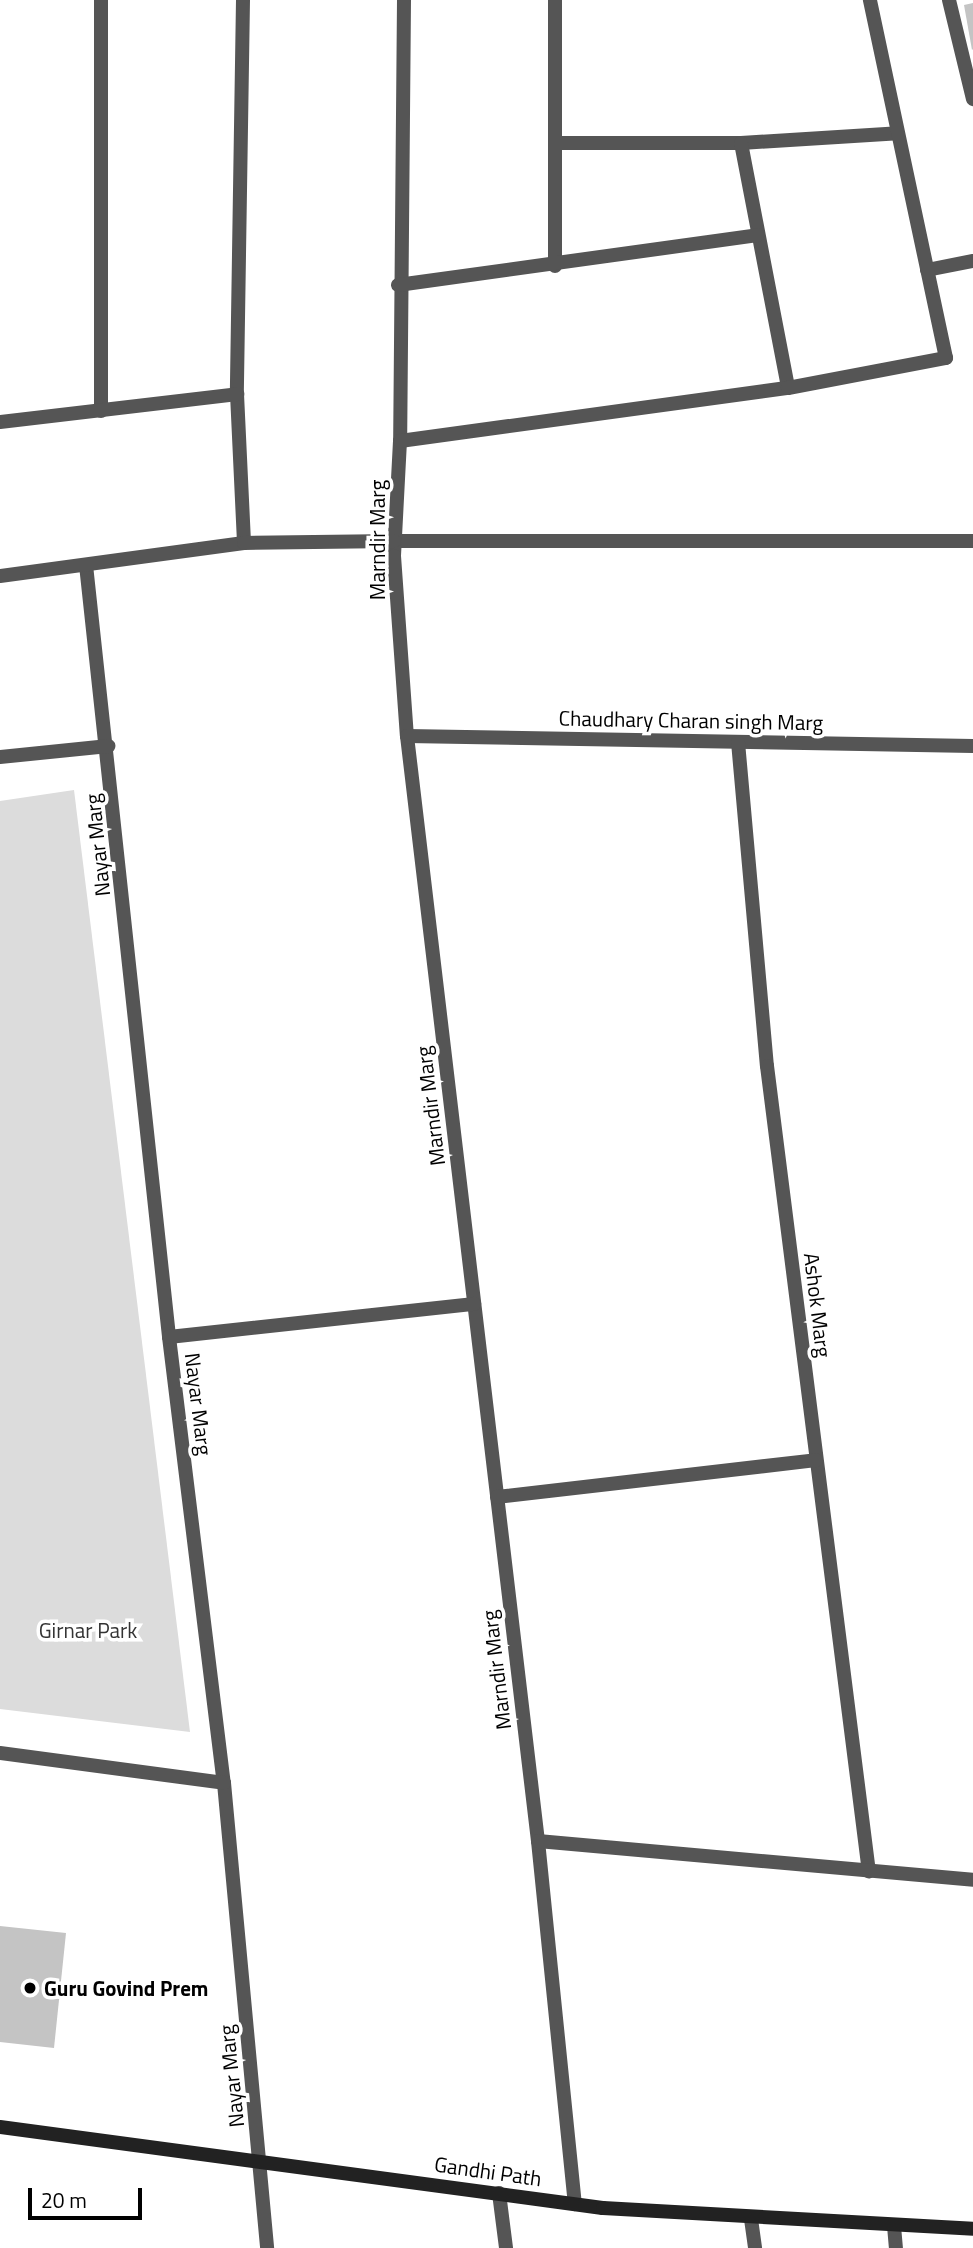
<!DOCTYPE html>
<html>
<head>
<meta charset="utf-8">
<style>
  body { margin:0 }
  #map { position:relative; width:973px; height:2248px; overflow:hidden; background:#fff; font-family:"Titillium Web",sans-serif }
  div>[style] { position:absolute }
  .green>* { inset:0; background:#dcdcdc }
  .building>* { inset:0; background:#c4c4c4 }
  .lane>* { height:14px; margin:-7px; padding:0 7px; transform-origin:7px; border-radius:7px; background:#555 }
  .street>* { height:14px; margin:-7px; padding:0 7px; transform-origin:7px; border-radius:7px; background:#555 }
  .secondary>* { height:14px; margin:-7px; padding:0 7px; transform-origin:7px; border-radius:7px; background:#222 }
  .dots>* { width:19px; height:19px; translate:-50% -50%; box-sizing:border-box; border:4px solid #fff; border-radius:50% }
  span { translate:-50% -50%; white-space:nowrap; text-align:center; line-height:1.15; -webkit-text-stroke:7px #fff; paint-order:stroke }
  .street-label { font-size:21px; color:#000 }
  .park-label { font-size:21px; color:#333 }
  .poi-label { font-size:21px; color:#000; font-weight:700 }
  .left { translate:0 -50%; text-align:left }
  .scale { position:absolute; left:28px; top:2188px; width:114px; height:32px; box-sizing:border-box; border:4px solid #000; border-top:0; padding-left:9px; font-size:21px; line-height:24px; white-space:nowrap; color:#000; -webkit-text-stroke:5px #fff; paint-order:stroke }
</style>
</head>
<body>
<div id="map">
  <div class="green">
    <div style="clip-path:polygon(74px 790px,190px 1732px,0 1709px,0 801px)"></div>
  </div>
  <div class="building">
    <div style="clip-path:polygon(973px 3px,973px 49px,972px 50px,964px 5px)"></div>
    <div style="clip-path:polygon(0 1926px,66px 1933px,54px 2048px,0 2042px)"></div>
  </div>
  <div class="lane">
    <div style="left:394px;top:541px;width:579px"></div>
    <div style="left:751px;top:2219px;width:29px;rotate:82deg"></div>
    <div style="left:894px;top:2226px;width:22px;rotate:85deg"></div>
  </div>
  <div class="street">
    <div style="left:243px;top:0;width:394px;rotate:90.9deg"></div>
    <div style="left:237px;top:394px;width:149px;rotate:87.3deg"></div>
    <div style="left:404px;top:0;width:441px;rotate:90.5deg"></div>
    <div style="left:400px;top:441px;width:115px;rotate:93deg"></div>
    <div style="left:394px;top:556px;width:180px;rotate:85.9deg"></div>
    <div style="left:407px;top:736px;width:1113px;rotate:83.24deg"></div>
    <div style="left:538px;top:1841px;width:365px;rotate:84.2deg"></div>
    <div style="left:949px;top:0;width:102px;rotate:76.4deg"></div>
    <div style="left:558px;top:143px;width:183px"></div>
    <div style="left:741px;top:143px;width:157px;rotate:-3.6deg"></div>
    <div style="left:741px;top:143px;width:249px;rotate:79.1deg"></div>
    <div style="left:555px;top:266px;width:266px;rotate:-90deg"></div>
    <div style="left:927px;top:270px;width:47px;rotate:-11.1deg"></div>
    <div style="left:398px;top:285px;width:363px;rotate:-7.9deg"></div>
    <div style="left:101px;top:411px;width:411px;rotate:-90deg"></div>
    <div style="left:0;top:422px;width:239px;rotate:-6.7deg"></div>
    <div style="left:400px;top:441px;width:392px;rotate:-7.8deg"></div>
    <div style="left:788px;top:388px;width:161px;rotate:-10.8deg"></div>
    <div style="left:946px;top:358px;width:366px;rotate:-102deg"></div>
    <div style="left:86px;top:565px;width:776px;rotate:83.86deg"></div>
    <div style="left:169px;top:1337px;width:449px;rotate:83deg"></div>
    <div style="left:224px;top:1783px;width:467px;rotate:84.7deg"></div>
    <div style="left:0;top:576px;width:246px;rotate:-7.7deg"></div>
    <div style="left:244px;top:543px;width:150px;rotate:-0.8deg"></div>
    <div style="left:407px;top:736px;width:566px;rotate:1.01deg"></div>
    <div style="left:738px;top:742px;width:325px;rotate:84.9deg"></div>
    <div style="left:767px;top:1066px;width:812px;rotate:82.79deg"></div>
    <div style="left:0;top:757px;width:109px;rotate:-5.8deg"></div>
    <div style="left:169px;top:1337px;width:307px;rotate:-6.2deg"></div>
    <div style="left:497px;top:1497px;width:321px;rotate:-6.6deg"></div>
    <div style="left:0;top:1753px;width:226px;rotate:7.6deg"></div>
    <div style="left:538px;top:1841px;width:437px;rotate:5.1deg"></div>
    <div style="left:499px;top:2193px;width:55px;rotate:82.7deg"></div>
  </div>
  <div class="secondary">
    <div style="left:0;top:2127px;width:608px;rotate:7.65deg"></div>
    <div style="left:603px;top:2208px;width:371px;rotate:3.2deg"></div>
  </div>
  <div class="dots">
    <div style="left:30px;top:1988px;background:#000"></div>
  </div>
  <div class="street-label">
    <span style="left:377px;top:540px;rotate:-90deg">Marndir Marg</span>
    <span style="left:691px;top:720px;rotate:1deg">Chaudhary Charan singh Marg</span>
    <span style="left:97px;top:845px;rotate:-96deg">Nayar Marg</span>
    <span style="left:430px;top:1106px;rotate:-97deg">Marndir Marg</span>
    <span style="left:818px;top:1305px;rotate:83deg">Ashok Marg</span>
    <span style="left:199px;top:1404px;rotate:83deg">Nayar Marg</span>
    <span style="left:496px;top:1670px;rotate:-97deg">Marndir Marg</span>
    <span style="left:231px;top:2076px;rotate:-96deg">Nayar Marg</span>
    <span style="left:488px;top:2171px;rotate:8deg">Gandhi Path</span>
  </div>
  <div class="park-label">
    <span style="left:88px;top:1630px">Girnar Park</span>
  </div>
  <div class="poi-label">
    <span class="left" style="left:44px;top:1988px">Guru Govind Prem</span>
  </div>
  <div class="scale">20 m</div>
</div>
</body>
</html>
